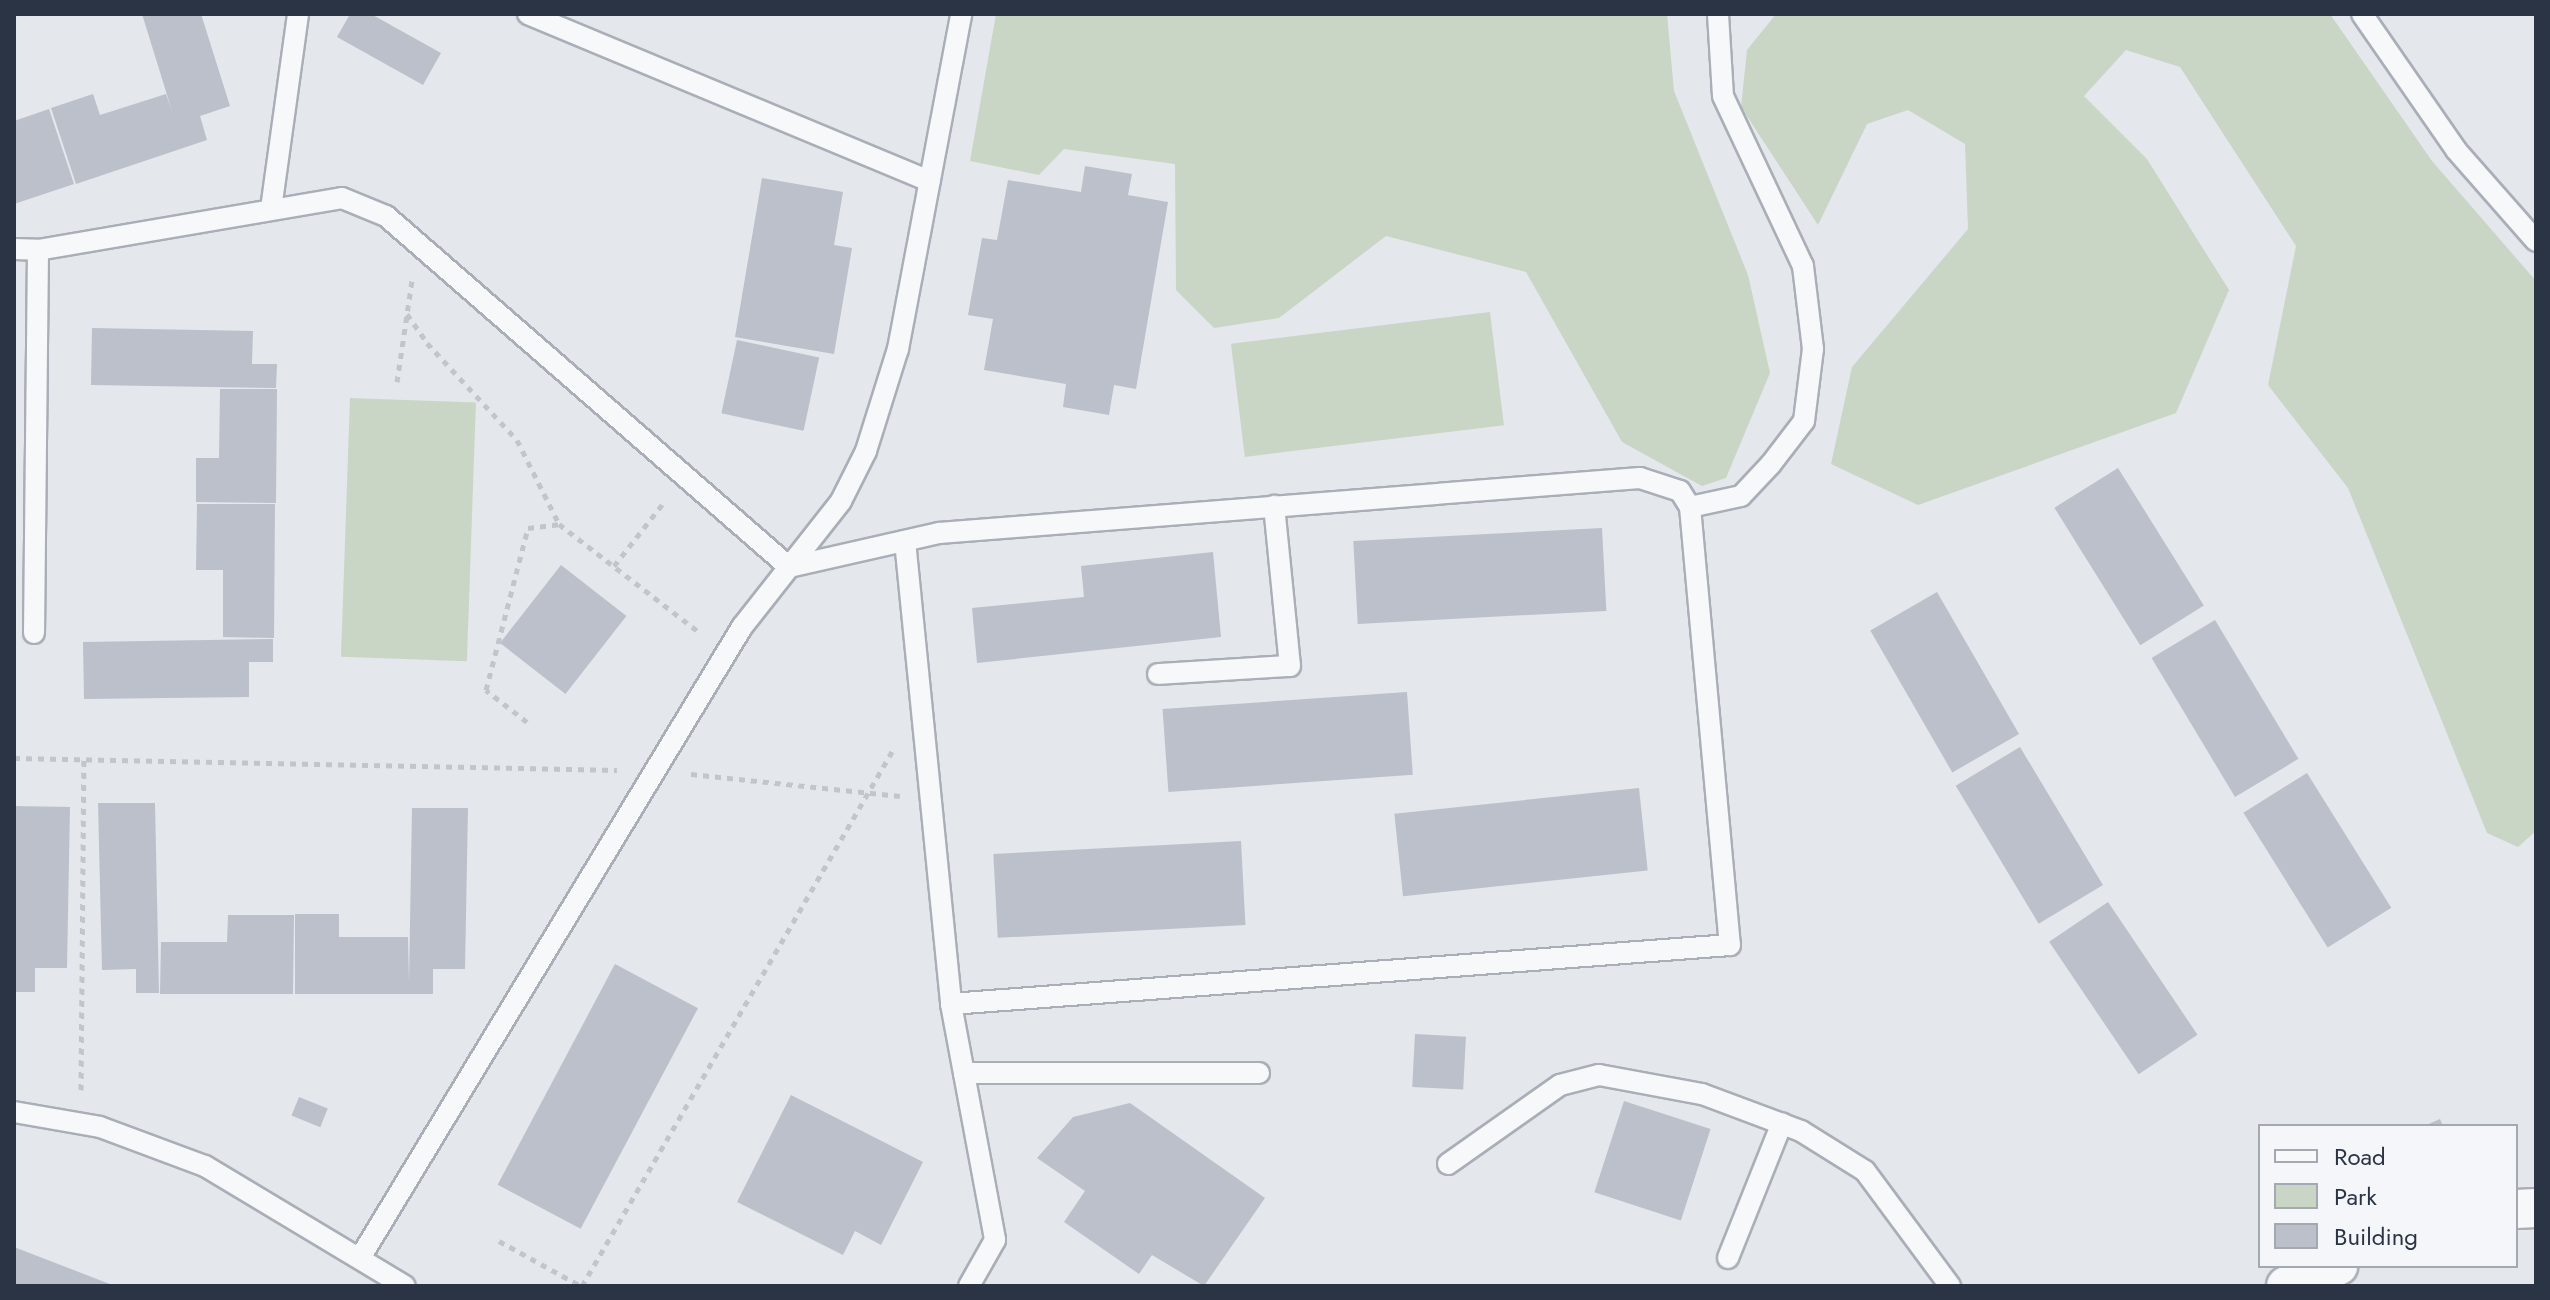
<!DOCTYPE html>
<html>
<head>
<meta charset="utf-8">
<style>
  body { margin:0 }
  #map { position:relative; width:2550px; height:1300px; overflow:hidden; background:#e4e7ec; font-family:Jost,sans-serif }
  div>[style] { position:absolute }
  .green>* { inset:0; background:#c9d6c5; transform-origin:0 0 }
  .building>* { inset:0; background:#bbc0ca; transform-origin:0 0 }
  .path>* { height:5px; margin-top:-2.5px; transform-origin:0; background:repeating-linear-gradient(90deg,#c2c5cb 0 6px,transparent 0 12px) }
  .roads { filter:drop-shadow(2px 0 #a9aeb7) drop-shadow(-2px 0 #a9aeb7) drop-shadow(0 2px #a9aeb7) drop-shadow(0 -2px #a9aeb7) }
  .service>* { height:20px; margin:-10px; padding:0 10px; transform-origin:10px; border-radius:10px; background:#f7f8fa }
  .minor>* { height:38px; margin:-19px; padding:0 19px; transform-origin:19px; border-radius:19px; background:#f7f8fa }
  span { translate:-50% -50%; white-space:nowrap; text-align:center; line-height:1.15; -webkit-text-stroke:6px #f4f6f9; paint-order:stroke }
  .frame { position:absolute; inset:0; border:16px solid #2b3445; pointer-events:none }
  .legend { position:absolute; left:2258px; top:1124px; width:260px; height:144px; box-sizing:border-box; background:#f4f6f9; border:2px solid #a4a8b1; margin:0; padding:10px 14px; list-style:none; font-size:24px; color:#2b3445 }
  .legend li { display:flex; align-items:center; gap:16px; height:40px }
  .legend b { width:40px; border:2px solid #a4a8b1 }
</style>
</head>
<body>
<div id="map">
  <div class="green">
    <div style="clip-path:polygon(996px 14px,1667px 14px,1674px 91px,1748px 275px,1770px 373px,1726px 478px,1702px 486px,1622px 442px,1526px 272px,1386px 236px,1279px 318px,1214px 328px,1176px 290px,1175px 164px,1064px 149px,1039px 175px,970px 161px)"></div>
    <div style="clip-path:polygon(1776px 14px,2330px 14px,2432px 161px,2536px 281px,2536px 831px,2518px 847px,2487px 833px,2348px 488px,2268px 385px,2296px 246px,2180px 67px,2126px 50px,2084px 96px,2147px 159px,2229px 290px,2176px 413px,1918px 505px,1831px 464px,1852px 367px,1968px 229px,1965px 144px,1908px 110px,1867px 124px,1818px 225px,1741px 107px,1747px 50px)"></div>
    <div style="left:1490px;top:312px;width:114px;height:261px;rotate:83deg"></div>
    <div style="left:350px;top:398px;width:126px;height:259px;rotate:2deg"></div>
  </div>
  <div class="building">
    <div style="clip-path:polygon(142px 14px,201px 14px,230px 106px,200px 116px,207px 140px,76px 184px,51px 108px,93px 94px,100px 115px,166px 94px,172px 111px)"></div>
    <div style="clip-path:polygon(350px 14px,371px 14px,441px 53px,423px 85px,337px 37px)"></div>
    <div style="clip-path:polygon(49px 109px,74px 184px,14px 204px,14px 121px)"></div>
    <div style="clip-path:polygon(1085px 166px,1132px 174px,1128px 195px,1168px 202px,1136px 389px,1114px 385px,1109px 415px,1063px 407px,1066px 384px,984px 370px,993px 319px,968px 315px,982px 238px,997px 240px,1008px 180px,1081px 192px)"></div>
    <div style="clip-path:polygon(762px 178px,843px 192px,834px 245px,852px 248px,834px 354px,735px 337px)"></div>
    <div style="clip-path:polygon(92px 328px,253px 331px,252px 364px,277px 364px,276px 388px,91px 385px)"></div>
    <div style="left:737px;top:340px;width:84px;height:75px;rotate:12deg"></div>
    <div style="clip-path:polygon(220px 389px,277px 389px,276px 503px,196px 502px,196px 458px,219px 458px)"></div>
    <div style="left:2118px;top:468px;width:162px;height:75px;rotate:58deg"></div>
    <div style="clip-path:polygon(197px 504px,275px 504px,274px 638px,223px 637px,223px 570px,196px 570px)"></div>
    <div style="left:1602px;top:528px;width:83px;height:249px;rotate:87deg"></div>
    <div style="clip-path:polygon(1213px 552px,1221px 637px,977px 663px,972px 608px,1084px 597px,1081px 566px)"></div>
    <div style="left:561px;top:565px;width:83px;height:99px;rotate:38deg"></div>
    <div style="left:1937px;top:592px;width:164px;height:77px;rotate:60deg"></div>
    <div style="left:2215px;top:620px;width:162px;height:74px;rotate:59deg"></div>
    <div style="clip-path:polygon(273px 639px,273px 662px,249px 662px,249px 697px,84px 699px,83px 642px)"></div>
    <div style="left:1407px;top:692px;width:83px;height:245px;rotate:86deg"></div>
    <div style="left:2020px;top:747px;width:161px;height:75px;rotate:59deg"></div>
    <div style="left:2307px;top:773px;width:159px;height:75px;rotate:58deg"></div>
    <div style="left:1639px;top:788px;width:83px;height:246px;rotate:84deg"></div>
    <div style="clip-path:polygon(98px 803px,155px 803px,159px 993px,136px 993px,136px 969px,102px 970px)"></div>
    <div style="clip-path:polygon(14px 806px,70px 807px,67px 968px,35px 968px,35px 992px,14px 992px)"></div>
    <div style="clip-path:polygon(412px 808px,468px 808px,465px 969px,433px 969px,433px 994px,295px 994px,295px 914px,339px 914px,339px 937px,408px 937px,409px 982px)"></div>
    <div style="left:1241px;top:841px;width:84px;height:248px;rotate:87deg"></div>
    <div style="left:2108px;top:902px;width:160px;height:71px;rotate:56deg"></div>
    <div style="clip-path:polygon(228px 915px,294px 915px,293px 994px,160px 994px,161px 942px,227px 942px)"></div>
    <div style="left:615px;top:964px;width:94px;height:250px;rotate:28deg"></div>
    <div style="left:1415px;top:1034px;width:51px;height:53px;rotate:3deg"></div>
    <div style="clip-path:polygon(791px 1095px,923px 1162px,881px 1245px,855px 1231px,843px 1255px,737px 1202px)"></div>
    <div style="left:299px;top:1097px;width:31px;height:20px;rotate:22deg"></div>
    <div style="left:1624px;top:1101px;width:91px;height:96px;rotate:18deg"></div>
    <div style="clip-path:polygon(1130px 1103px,1265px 1198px,1204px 1286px,1152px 1255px,1139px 1274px,1064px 1222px,1085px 1191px,1037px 1158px,1073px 1117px)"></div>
    <div style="clip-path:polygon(2440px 1119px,2443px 1126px,2424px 1126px)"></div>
    <div style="clip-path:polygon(14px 1247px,115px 1286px,14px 1286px)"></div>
  </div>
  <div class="path">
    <div style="left:407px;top:314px;width:35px;rotate:55deg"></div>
    <div style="left:427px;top:343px;width:132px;rotate:47.1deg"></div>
    <div style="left:517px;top:440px;width:94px;rotate:63.4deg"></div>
    <div style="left:397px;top:382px;width:103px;rotate:-81.6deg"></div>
    <div style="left:614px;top:566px;width:83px;rotate:-51.9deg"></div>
    <div style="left:527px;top:722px;width:52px;rotate:-142deg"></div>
    <div style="left:486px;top:690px;width:167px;rotate:-75.5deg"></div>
    <div style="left:528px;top:528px;width:31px;rotate:-7deg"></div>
    <div style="left:559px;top:524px;width:178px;rotate:37.7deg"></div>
    <div style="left:14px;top:758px;width:603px;rotate:1.14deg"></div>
    <div style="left:691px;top:774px;width:210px;rotate:6deg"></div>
    <div style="left:81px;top:1090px;width:332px;rotate:-89.5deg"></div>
    <div style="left:499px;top:1241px;width:94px;rotate:28.8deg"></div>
    <div style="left:582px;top:1286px;width:620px;rotate:-59.88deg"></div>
  </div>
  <div class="roads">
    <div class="service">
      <div style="left:528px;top:14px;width:435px;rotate:22.6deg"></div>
      <div style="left:2362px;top:14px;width:165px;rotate:55.3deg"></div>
      <div style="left:2456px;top:150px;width:121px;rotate:48.7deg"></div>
      <div style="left:271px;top:209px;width:197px;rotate:-82.1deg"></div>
      <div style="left:14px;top:249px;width:24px;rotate:2deg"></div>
      <div style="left:38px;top:250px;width:308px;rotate:-9.7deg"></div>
      <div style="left:342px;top:198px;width:48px;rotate:22.2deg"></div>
      <div style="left:386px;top:216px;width:534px;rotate:41.05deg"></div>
      <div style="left:789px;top:567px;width:154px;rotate:-12.8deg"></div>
      <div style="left:939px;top:533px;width:703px;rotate:-4.49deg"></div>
      <div style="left:1640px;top:478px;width:42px;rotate:18deg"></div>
      <div style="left:1680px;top:491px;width:19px;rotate:58deg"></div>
      <div style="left:1690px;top:507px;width:440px;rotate:84.8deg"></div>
      <div style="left:1730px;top:945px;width:781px;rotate:175.67deg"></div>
      <div style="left:1690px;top:507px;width:52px;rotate:-12.2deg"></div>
      <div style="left:1741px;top:496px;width:44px;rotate:-46.8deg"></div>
      <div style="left:1771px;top:464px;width:54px;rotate:-52.5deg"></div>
      <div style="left:1804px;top:421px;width:73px;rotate:-82.9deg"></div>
      <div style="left:1813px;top:349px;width:84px;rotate:-96.9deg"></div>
      <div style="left:1803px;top:266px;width:188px;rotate:-115.2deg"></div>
      <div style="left:1723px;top:96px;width:82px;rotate:-93.5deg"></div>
      <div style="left:905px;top:541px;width:465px;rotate:84.3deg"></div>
      <div style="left:951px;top:1004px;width:240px;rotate:79.4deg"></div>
      <div style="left:995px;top:1240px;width:53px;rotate:119.5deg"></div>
      <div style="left:34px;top:633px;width:383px;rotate:-89.4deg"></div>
      <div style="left:1158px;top:674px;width:132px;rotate:-3.5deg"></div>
      <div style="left:1290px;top:666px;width:161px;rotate:-95.7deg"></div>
      <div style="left:964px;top:1073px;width:295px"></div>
      <div style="left:14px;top:1112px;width:87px;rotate:9.9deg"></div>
      <div style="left:100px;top:1127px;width:112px;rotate:20.4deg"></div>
      <div style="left:205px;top:1166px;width:233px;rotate:31deg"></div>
      <div style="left:1448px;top:1164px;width:137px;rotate:-35.2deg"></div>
      <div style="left:1560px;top:1085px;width:40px;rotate:-14.4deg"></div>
      <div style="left:1599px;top:1075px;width:105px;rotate:10.5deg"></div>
      <div style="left:1702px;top:1094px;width:106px;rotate:20.5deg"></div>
      <div style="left:1801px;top:1131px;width:75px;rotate:32deg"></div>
      <div style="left:1865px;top:1171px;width:143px;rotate:53.5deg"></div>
      <div style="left:360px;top:1258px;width:738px;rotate:-58.81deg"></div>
      <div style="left:742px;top:627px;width:160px;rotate:-51.8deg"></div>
      <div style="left:841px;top:501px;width:56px;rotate:-63.4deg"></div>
      <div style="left:866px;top:451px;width:107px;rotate:-72.6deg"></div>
      <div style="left:898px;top:349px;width:341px;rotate:-79.3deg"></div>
      <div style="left:1728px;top:1258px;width:145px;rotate:-68.2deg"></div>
    </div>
    <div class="minor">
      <div style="left:2516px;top:1209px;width:20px;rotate:-3deg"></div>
      <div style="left:2286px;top:1286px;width:56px;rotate:-21deg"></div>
    </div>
  </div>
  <div class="frame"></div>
  <ul class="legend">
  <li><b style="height:10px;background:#f7f8fa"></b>Road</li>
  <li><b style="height:22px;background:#c9d6c5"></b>Park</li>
  <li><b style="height:22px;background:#bbc0ca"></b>Building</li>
  </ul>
</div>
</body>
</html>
